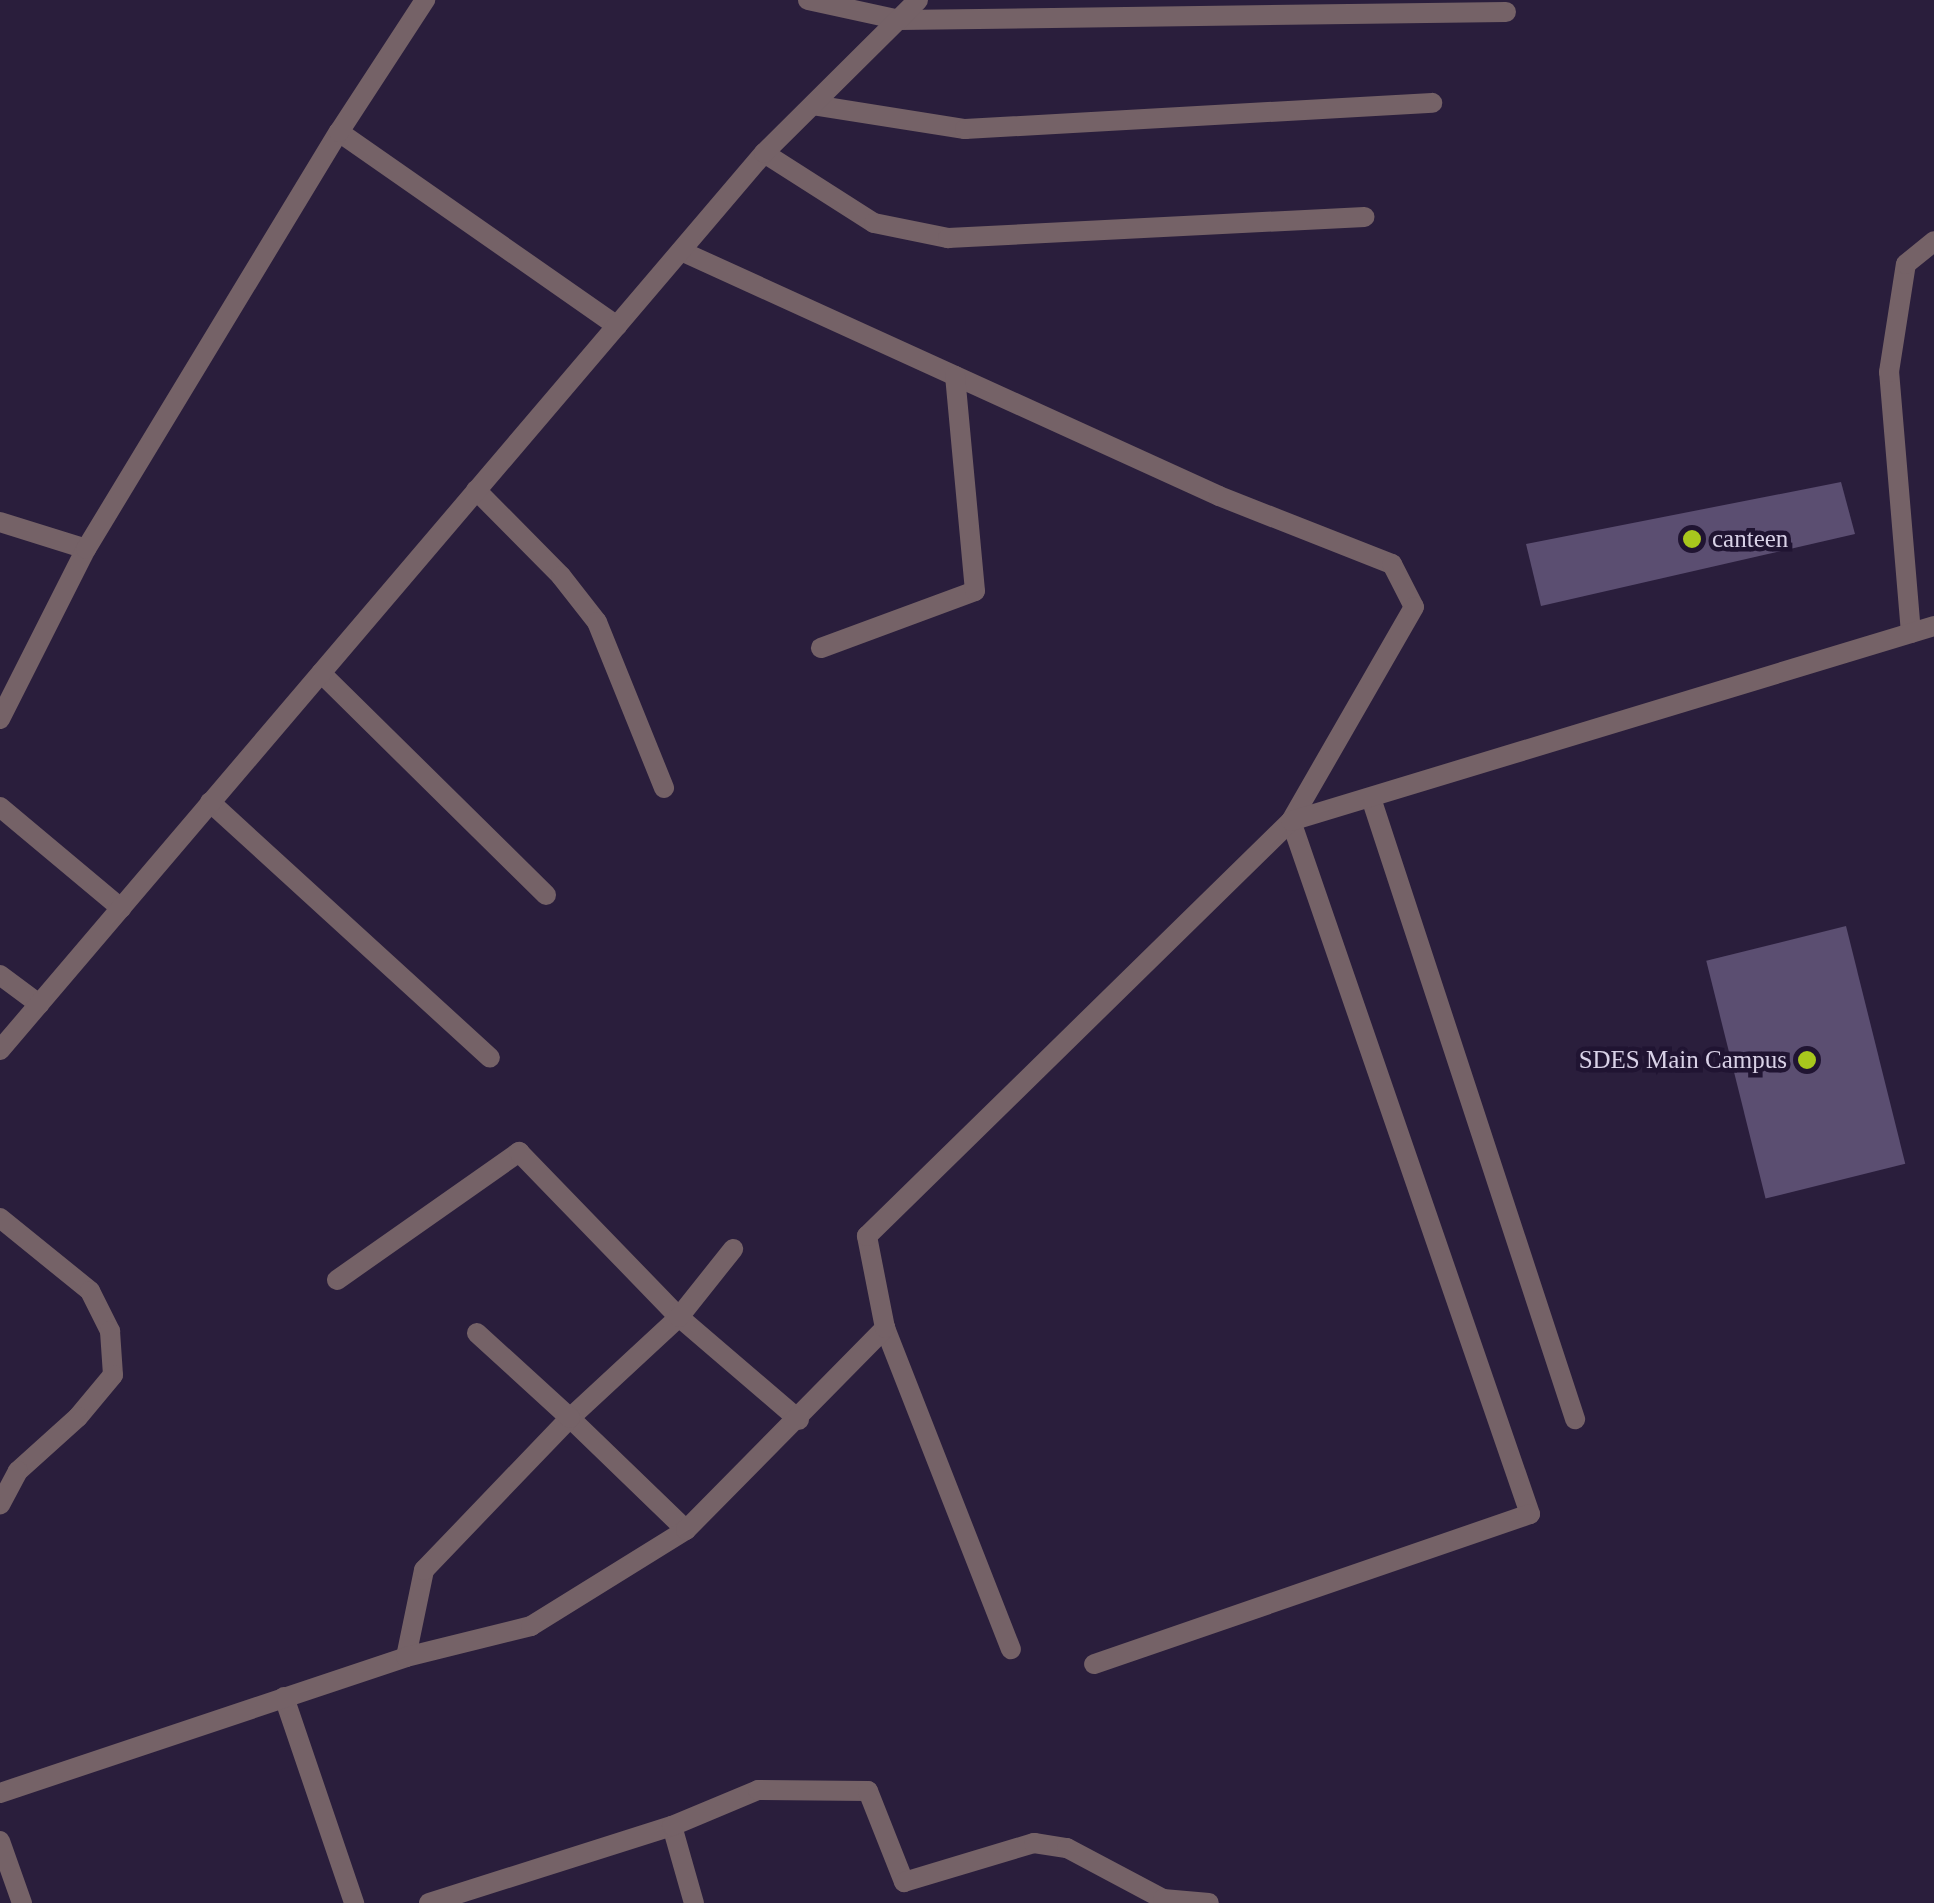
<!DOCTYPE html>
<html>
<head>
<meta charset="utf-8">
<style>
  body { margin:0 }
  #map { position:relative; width:1934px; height:1903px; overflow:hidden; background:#2a1e3c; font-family:"Times New Roman",serif }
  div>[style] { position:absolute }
  .building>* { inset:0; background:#5b4e71; transform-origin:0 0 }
  .lane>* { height:20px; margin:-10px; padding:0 10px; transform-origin:10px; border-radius:10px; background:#756267 }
  .street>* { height:20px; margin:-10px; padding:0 10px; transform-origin:10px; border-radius:10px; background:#756267 }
  .dots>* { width:28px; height:28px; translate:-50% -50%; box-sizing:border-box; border:5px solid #201432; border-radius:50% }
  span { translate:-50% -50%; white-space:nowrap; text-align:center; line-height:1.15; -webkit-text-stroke:9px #201432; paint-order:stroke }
  .poi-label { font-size:25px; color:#d9d2e7 }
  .left { translate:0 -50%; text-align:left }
  .right { translate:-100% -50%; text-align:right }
</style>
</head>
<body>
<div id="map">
  <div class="building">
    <div style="clip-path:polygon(1841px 482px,1855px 534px,1541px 606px,1526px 544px)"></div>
    <div style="left:1846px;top:926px;width:245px;height:144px;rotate:76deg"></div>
  </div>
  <div class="lane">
    <div style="left:1911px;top:633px;width:262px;rotate:-94.8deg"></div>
    <div style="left:1889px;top:372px;width:109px;rotate:-81.1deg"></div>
    <div style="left:1906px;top:264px;width:36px;rotate:-39deg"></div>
  </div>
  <div class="street">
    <div style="left:808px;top:0;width:94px;rotate:12.3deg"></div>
    <div style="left:900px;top:20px;width:606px;rotate:-0.76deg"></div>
    <div style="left:813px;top:105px;width:154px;rotate:9deg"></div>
    <div style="left:965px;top:129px;width:468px;rotate:-3.2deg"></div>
    <div style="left:339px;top:132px;width:339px;rotate:34.9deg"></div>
    <div style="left:764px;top:153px;width:130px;rotate:32.5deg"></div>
    <div style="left:874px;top:223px;width:76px;rotate:11.5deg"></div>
    <div style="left:948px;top:238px;width:417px;rotate:-2.9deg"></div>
    <div style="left:681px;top:251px;width:591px;rotate:24.48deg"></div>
    <div style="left:1219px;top:496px;width:186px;rotate:21.5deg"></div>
    <div style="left:1392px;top:564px;width:48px;rotate:62.9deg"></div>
    <div style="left:1414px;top:607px;width:247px;rotate:119.9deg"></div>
    <div style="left:1291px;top:821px;width:733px;rotate:70.97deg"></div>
    <div style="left:1530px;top:1514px;width:461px;rotate:161deg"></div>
    <div style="left:476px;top:490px;width:121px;rotate:45.3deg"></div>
    <div style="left:561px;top:576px;width:58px;rotate:52deg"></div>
    <div style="left:597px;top:622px;width:179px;rotate:68deg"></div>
    <div style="left:0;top:522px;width:90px;rotate:17.4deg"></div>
    <div style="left:821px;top:648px;width:164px;rotate:-20.3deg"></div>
    <div style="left:975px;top:591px;width:216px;rotate:-95.3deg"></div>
    <div style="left:321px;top:673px;width:316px;rotate:44.6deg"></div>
    <div style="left:0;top:719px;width:191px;rotate:-63.2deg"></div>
    <div style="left:86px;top:549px;width:488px;rotate:-58.8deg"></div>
    <div style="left:339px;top:132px;width:158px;rotate:-56.9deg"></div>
    <div style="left:1371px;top:798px;width:654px;rotate:71.81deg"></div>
    <div style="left:210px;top:802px;width:379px;rotate:42.4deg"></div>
    <div style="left:0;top:807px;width:158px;rotate:39.9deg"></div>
    <div style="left:0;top:975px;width:49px;rotate:36.6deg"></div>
    <div style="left:0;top:1050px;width:1178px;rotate:-49.58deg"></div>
    <div style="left:764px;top:153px;width:217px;rotate:-44.8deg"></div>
    <div style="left:0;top:1218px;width:116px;rotate:39deg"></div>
    <div style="left:90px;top:1291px;width:45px;rotate:63.4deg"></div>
    <div style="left:110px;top:1331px;width:44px;rotate:86.1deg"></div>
    <div style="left:113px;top:1375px;width:55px;rotate:129.8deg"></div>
    <div style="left:78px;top:1417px;width:81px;rotate:138deg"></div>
    <div style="left:18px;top:1471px;width:38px;rotate:118deg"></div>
    <div style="left:337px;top:1280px;width:223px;rotate:-35.1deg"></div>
    <div style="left:519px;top:1152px;width:230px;rotate:45.9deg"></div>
    <div style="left:679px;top:1317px;width:158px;rotate:40.6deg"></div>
    <div style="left:885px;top:1328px;width:345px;rotate:68.6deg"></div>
    <div style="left:686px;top:1530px;width:161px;rotate:-136deg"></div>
    <div style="left:570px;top:1418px;width:149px;rotate:-42.8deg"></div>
    <div style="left:679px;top:1317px;width:87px;rotate:-51.5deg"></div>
    <div style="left:406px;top:1657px;width:89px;rotate:-78.3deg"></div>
    <div style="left:424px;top:1570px;width:211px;rotate:-46.2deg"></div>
    <div style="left:570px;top:1418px;width:126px;rotate:-137.6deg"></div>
    <div style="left:284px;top:1697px;width:218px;rotate:71.2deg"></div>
    <div style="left:0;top:1793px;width:428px;rotate:-18.5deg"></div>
    <div style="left:406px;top:1657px;width:129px;rotate:-13.9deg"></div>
    <div style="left:531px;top:1626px;width:182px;rotate:-31.8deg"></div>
    <div style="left:686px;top:1530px;width:284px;rotate:-45.4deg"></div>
    <div style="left:885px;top:1328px;width:94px;rotate:-101.1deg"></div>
    <div style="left:867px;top:1236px;width:593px;rotate:-44.39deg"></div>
    <div style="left:1291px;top:821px;width:672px;rotate:-16.87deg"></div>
    <div style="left:672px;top:1826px;width:80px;rotate:74.1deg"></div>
    <div style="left:0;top:1841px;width:66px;rotate:70.5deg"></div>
    <div style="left:429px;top:1903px;width:255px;rotate:-17.6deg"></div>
    <div style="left:672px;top:1826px;width:93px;rotate:-22.7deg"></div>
    <div style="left:758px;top:1790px;width:110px;rotate:0.5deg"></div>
    <div style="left:868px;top:1791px;width:98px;rotate:68.4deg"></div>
    <div style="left:904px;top:1882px;width:136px;rotate:-16.7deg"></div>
    <div style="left:1034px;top:1843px;width:33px;rotate:9deg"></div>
    <div style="left:1067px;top:1848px;width:109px;rotate:28deg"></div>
    <div style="left:1163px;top:1899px;width:46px;rotate:5deg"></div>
  </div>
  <div class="dots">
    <div style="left:1692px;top:539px;background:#a8c71d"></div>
    <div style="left:1807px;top:1060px;background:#a8c71d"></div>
  </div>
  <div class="poi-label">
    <span class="left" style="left:1712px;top:539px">canteen</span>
    <span class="right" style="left:1787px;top:1060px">SDES Main Campus</span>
  </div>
</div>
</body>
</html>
